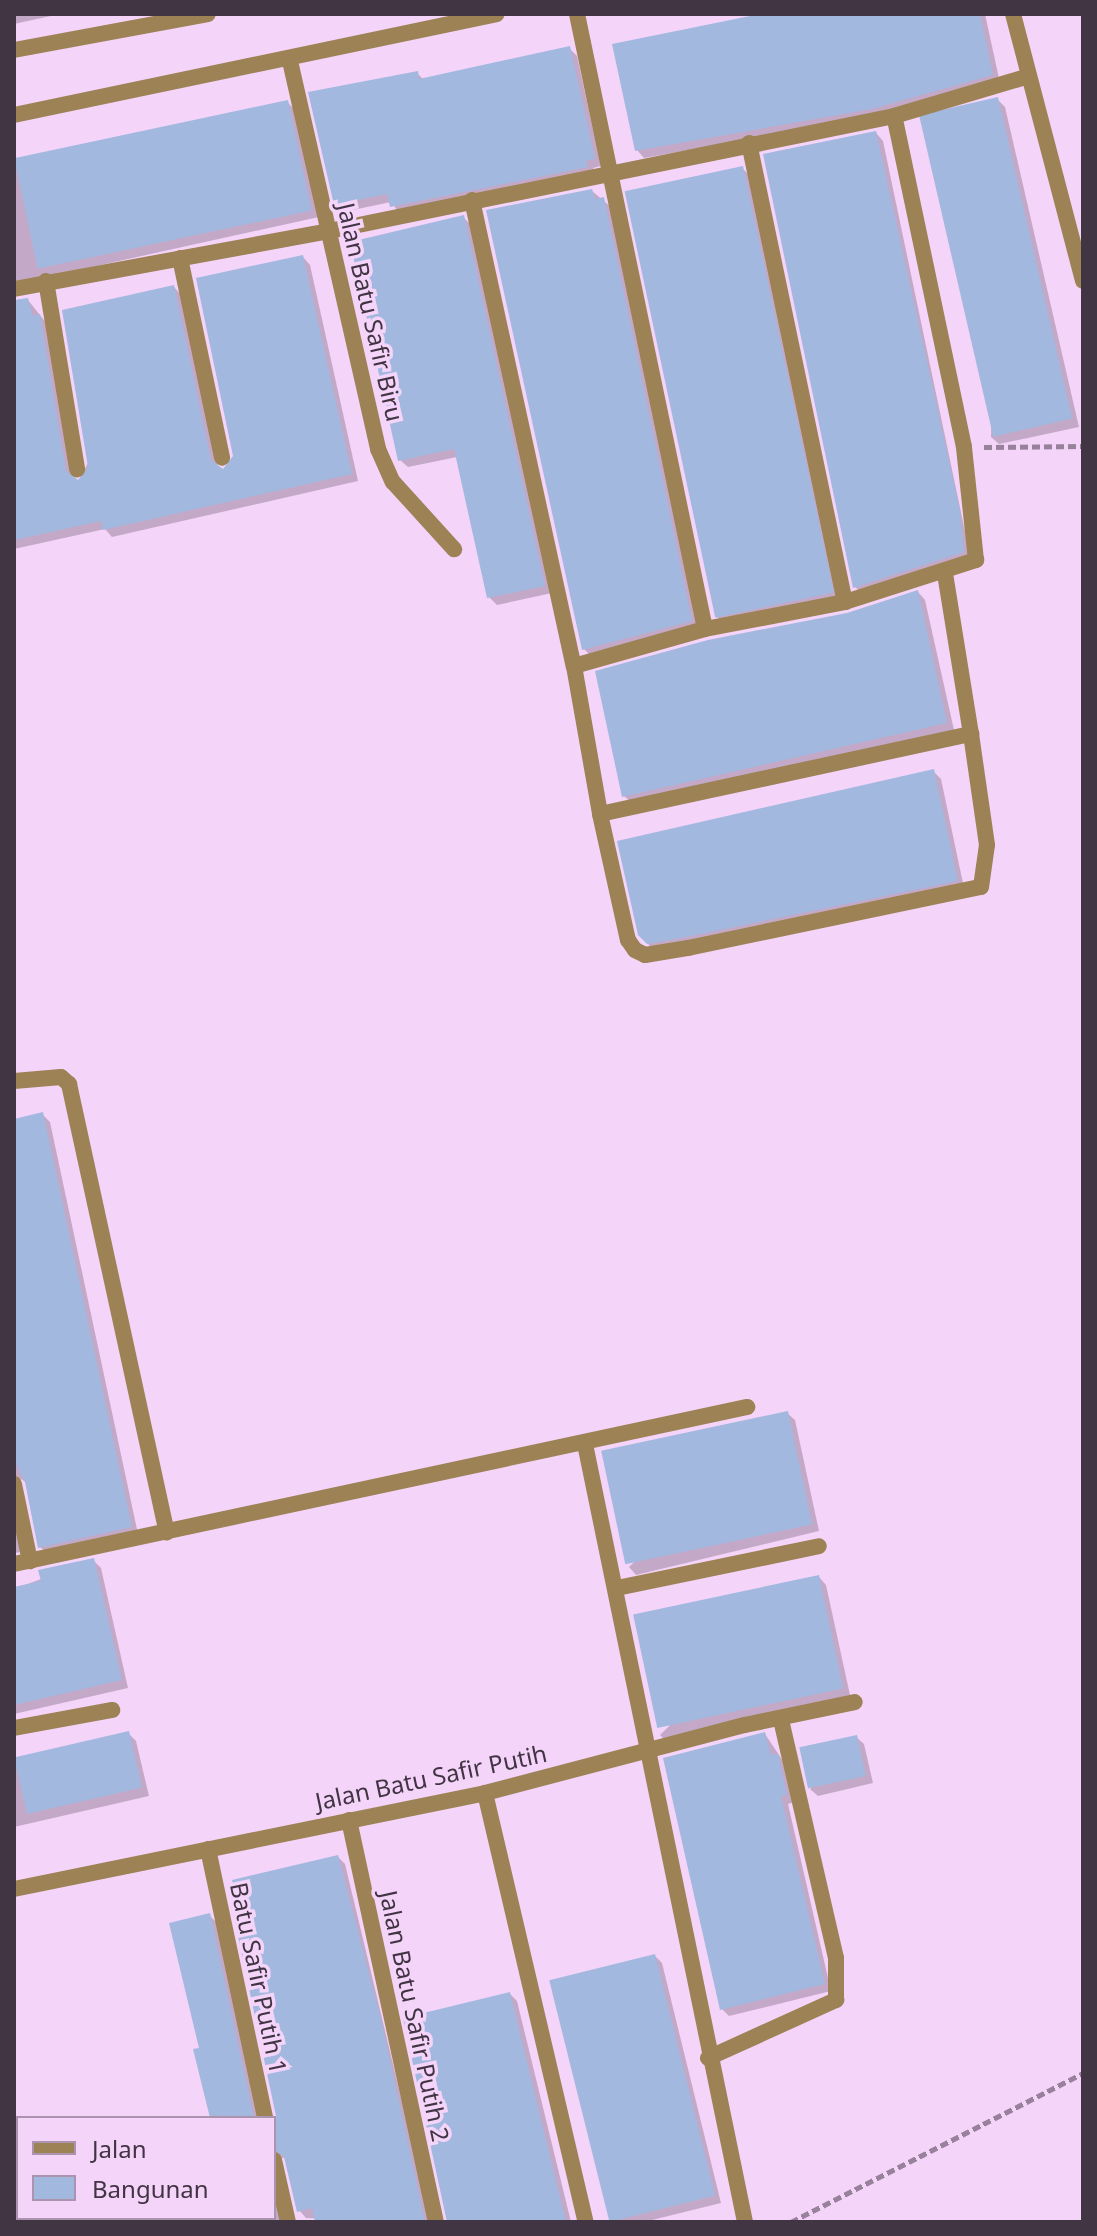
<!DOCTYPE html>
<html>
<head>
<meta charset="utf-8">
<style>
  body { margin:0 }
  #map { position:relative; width:1097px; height:2236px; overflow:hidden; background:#f4d4f9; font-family:"Noto Sans",sans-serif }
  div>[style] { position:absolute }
  .shadow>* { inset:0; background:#0003 }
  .building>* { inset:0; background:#a2b8df; transform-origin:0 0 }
  .path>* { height:5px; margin-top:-2.5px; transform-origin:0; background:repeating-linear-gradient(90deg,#97819b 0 8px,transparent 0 12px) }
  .minor>* { height:16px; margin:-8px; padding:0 8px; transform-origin:8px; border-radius:8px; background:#9c8254 }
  span { translate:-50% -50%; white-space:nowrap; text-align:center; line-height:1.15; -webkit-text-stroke:7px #f4d4f9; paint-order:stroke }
  .street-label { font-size:24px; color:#413443 }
  .frame { position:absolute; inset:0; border:16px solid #413443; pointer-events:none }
  .legend { position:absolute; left:16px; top:2116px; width:260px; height:104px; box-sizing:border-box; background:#f4d4f9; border:2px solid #ac94b0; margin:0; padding:10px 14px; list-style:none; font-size:24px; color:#413443 }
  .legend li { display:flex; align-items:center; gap:16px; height:40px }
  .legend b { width:40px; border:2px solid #ac94b0 }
</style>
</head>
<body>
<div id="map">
  <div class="shadow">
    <div style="clip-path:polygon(14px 14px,60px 14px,14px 24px)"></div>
    <div style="clip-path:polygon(776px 14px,985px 14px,1000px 83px,880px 116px,644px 158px,637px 150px)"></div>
    <div style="clip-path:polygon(569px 48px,577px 56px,601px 166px,593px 168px,594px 174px,400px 214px,391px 202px,343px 212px,336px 204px,417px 73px,424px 80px)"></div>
    <div style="clip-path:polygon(997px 99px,1005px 107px,1079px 427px,999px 444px,991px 437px)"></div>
    <div style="clip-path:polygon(287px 102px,295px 110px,319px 217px,37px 279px,14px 289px,14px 159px)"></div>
    <div style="clip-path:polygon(876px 133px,883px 141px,971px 560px,863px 594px,855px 587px)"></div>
    <div style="clip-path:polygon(742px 168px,750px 176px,838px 601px,723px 623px,715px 615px)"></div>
    <div style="clip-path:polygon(592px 191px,611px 207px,699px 629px,591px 656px,584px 649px)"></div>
    <div style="clip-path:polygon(463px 217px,471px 225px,552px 593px,497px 605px,489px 597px,457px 457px,408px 467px,400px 460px)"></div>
    <div style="clip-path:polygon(303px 257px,310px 265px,358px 481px,112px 537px,105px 529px,14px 549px,14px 301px,28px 300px,47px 324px,73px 478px,78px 483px,174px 287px,181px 295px,218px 467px,224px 472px,235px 456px)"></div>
    <div style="clip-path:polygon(918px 592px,925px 600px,954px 730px,632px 803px,624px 796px,848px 615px)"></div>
    <div style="clip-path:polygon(933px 771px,941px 779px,964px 888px,652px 948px,644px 940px)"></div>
    <div style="clip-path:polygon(42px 1114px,50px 1122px,138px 1534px,48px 1554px,40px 1547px,27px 1483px,21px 1479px,14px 1488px,14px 1120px)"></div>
    <div style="clip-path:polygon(787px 1413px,795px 1420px,819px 1531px,636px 1575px,629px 1567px)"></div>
    <div style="clip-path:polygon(14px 1514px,22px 1552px,14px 1553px)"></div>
    <div style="clip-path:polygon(93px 1560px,101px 1568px,128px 1688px,14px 1714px,14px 1589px)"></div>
    <div style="clip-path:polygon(819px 1577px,826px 1585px,850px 1695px,668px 1743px,660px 1735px)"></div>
    <div style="clip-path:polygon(128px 1733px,136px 1741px,149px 1796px,14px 1827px,14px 1760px)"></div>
    <div style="clip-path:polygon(765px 1734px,785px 1764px,794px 1802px,788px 1804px,831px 1991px,729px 2016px,722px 2009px)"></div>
    <div style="clip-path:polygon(856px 1737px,864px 1744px,873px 1783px,818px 1796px,810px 1789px)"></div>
    <div style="clip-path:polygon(338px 1857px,345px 1864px,431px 2222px,306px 2218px,299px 2210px,287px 2157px,274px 2160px,278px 2116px,234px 1908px,234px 1882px)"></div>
    <div style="clip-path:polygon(210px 1916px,217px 1923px,259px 2118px,212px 2118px,202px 2049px)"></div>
    <div style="clip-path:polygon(655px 1956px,662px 1963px,721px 2203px,644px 2222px,611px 2222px)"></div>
    <div style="clip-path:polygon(510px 1994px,517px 2001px,571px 2222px,448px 2222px)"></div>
    <div style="clip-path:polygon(274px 2188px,282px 2222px,237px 2222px,236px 2218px,274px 2218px)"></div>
  </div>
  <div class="building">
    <div style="clip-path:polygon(760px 14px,980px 14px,993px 75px,872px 109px,635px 151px,612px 44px)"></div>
    <div style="clip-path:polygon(570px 46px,595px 159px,586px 161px,588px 167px,390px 207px,387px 194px,334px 205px,308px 92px,418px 71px,419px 79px)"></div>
    <div style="left:998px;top:97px;width:330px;height:81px;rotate:77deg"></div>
    <div style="left:288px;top:100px;width:113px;height:280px;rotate:78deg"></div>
    <div style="clip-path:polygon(876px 131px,960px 511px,964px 552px,853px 588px,763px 154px)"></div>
    <div style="left:743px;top:166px;width:436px;height:121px;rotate:78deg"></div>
    <div style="clip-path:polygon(592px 189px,595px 199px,604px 197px,692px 621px,582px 650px,486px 210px)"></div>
    <div style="clip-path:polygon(464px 215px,545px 586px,487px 598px,454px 449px,398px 461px,350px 242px)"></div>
    <div style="clip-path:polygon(303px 255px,352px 474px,103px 530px,101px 521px,14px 540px,14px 300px,28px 298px,33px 316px,40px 314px,66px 471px,78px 480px,88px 467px,62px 310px,174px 285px,211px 460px,223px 469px,233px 456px,196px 278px)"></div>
    <div style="clip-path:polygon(918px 590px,947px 723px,622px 797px,595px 671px,708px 640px,847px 613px)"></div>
    <div style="clip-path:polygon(934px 769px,958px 881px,686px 937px,647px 944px,638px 935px,617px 841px)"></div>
    <div style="clip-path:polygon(43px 1112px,132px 1527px,38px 1548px,25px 1482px,14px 1460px,14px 1119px)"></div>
    <div style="left:788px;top:1411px;width:116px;height:191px;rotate:78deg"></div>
    <div style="clip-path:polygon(94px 1558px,122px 1680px,14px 1705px,14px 1587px,41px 1581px,38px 1570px)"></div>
    <div style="left:819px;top:1575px;width:116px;height:190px;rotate:78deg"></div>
    <div style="left:129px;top:1731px;width:58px;height:118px;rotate:77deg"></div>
    <div style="clip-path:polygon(765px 1732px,771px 1755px,778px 1754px,787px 1795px,781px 1796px,825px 1984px,720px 2010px,663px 1758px)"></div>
    <div style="left:857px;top:1735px;width:42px;height:59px;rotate:78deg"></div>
    <div style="clip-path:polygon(338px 1855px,382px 2023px,425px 2222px,315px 2222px,312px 2208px,297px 2212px,284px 2157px,274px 2149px,276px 2116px,232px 1908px,238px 1907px,232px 1880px)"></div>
    <div style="clip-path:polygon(210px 1913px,254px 2118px,210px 2118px,193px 2049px,199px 2048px,169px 1923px)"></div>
    <div style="left:655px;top:1954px;width:249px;height:109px;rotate:76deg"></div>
    <div style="clip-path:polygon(510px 1992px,566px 2222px,447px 2222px,403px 2018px)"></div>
  </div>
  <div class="path">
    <div style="left:984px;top:447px;width:99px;rotate:-0.6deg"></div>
    <div style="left:791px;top:2222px;width:328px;rotate:-27deg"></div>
  </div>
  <div class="minor">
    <div style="left:577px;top:14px;width:628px;rotate:78.24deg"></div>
    <div style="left:1013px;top:14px;width:276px;rotate:75.3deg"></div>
    <div style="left:14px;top:50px;width:197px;rotate:-10.5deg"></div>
    <div style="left:290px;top:61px;width:398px;rotate:77.2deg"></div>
    <div style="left:378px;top:449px;width:36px;rotate:66deg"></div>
    <div style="left:393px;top:482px;width:91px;rotate:47.7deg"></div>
    <div style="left:14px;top:115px;width:493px;rotate:-11.8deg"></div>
    <div style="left:749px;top:143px;width:469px;rotate:78.2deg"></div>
    <div style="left:472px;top:200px;width:477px;rotate:77.7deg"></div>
    <div style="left:574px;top:666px;width:150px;rotate:80deg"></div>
    <div style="left:600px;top:814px;width:129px;rotate:77.5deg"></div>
    <div style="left:628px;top:940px;width:12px;rotate:55deg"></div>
    <div style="left:635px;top:950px;width:11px;rotate:27deg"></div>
    <div style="left:645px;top:955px;width:44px;rotate:-9.2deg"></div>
    <div style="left:688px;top:948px;width:299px;rotate:-11.8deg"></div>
    <div style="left:981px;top:887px;width:42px;rotate:-81.9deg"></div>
    <div style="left:987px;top:845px;width:112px;rotate:-98.2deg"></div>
    <div style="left:180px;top:258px;width:204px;rotate:78.1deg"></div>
    <div style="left:46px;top:281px;width:191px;rotate:80.6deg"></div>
    <div style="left:14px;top:289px;width:320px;rotate:-10.4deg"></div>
    <div style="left:329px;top:231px;width:577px;rotate:-11.5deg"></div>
    <div style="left:894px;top:116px;width:138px;rotate:-16.5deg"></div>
    <div style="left:574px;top:666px;width:136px;rotate:-15.8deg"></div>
    <div style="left:705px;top:629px;width:143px;rotate:-10.9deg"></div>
    <div style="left:845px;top:602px;width:138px;rotate:-17.8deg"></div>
    <div style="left:976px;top:560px;width:114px;rotate:-96.1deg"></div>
    <div style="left:964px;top:447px;width:338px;rotate:-101.9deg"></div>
    <div style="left:600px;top:814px;width:380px;rotate:-12.2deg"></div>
    <div style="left:971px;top:734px;width:163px;rotate:-99.2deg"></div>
    <div style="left:14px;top:1081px;width:47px;rotate:-4.9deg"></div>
    <div style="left:61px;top:1077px;width:11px;rotate:41deg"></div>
    <div style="left:69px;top:1084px;width:459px;rotate:77.7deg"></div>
    <div style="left:585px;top:1444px;width:794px;rotate:78.38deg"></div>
    <div style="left:14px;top:1484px;width:79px;rotate:78.3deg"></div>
    <div style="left:14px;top:1564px;width:750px;rotate:-12.09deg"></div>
    <div style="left:617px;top:1588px;width:206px;rotate:-11.7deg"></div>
    <div style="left:14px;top:1728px;width:100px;rotate:-10.4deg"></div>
    <div style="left:485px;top:1793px;width:441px;rotate:76.8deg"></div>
    <div style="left:349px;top:1820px;width:411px;rotate:77.8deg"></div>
    <div style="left:208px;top:1849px;width:275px;rotate:78deg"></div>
    <div style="left:14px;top:1889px;width:481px;rotate:-11.5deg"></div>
    <div style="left:485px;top:1793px;width:269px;rotate:-14.7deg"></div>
    <div style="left:745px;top:1725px;width:112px;rotate:-11.8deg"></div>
    <div style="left:708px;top:2058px;width:141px;rotate:-24.4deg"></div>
    <div style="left:836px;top:2000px;width:42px;rotate:-90deg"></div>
    <div style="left:836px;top:1958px;width:245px;rotate:-103deg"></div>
    <div style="left:274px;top:2160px;width:64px;rotate:77.3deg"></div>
  </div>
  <div class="street-label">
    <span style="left:371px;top:312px;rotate:77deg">Jalan Batu Safir Biru</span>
    <span style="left:431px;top:1777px;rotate:-12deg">Jalan Batu Safir Putih</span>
    <span style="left:259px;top:1978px;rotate:78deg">Batu Safir Putih 1</span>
    <span style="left:415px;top:2016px;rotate:78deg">Jalan Batu Safir Putih 2</span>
  </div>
  <div class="frame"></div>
  <ul class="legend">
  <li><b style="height:10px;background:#9c8254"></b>Jalan</li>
  <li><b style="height:22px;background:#a2b8df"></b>Bangunan</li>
  </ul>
</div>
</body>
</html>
